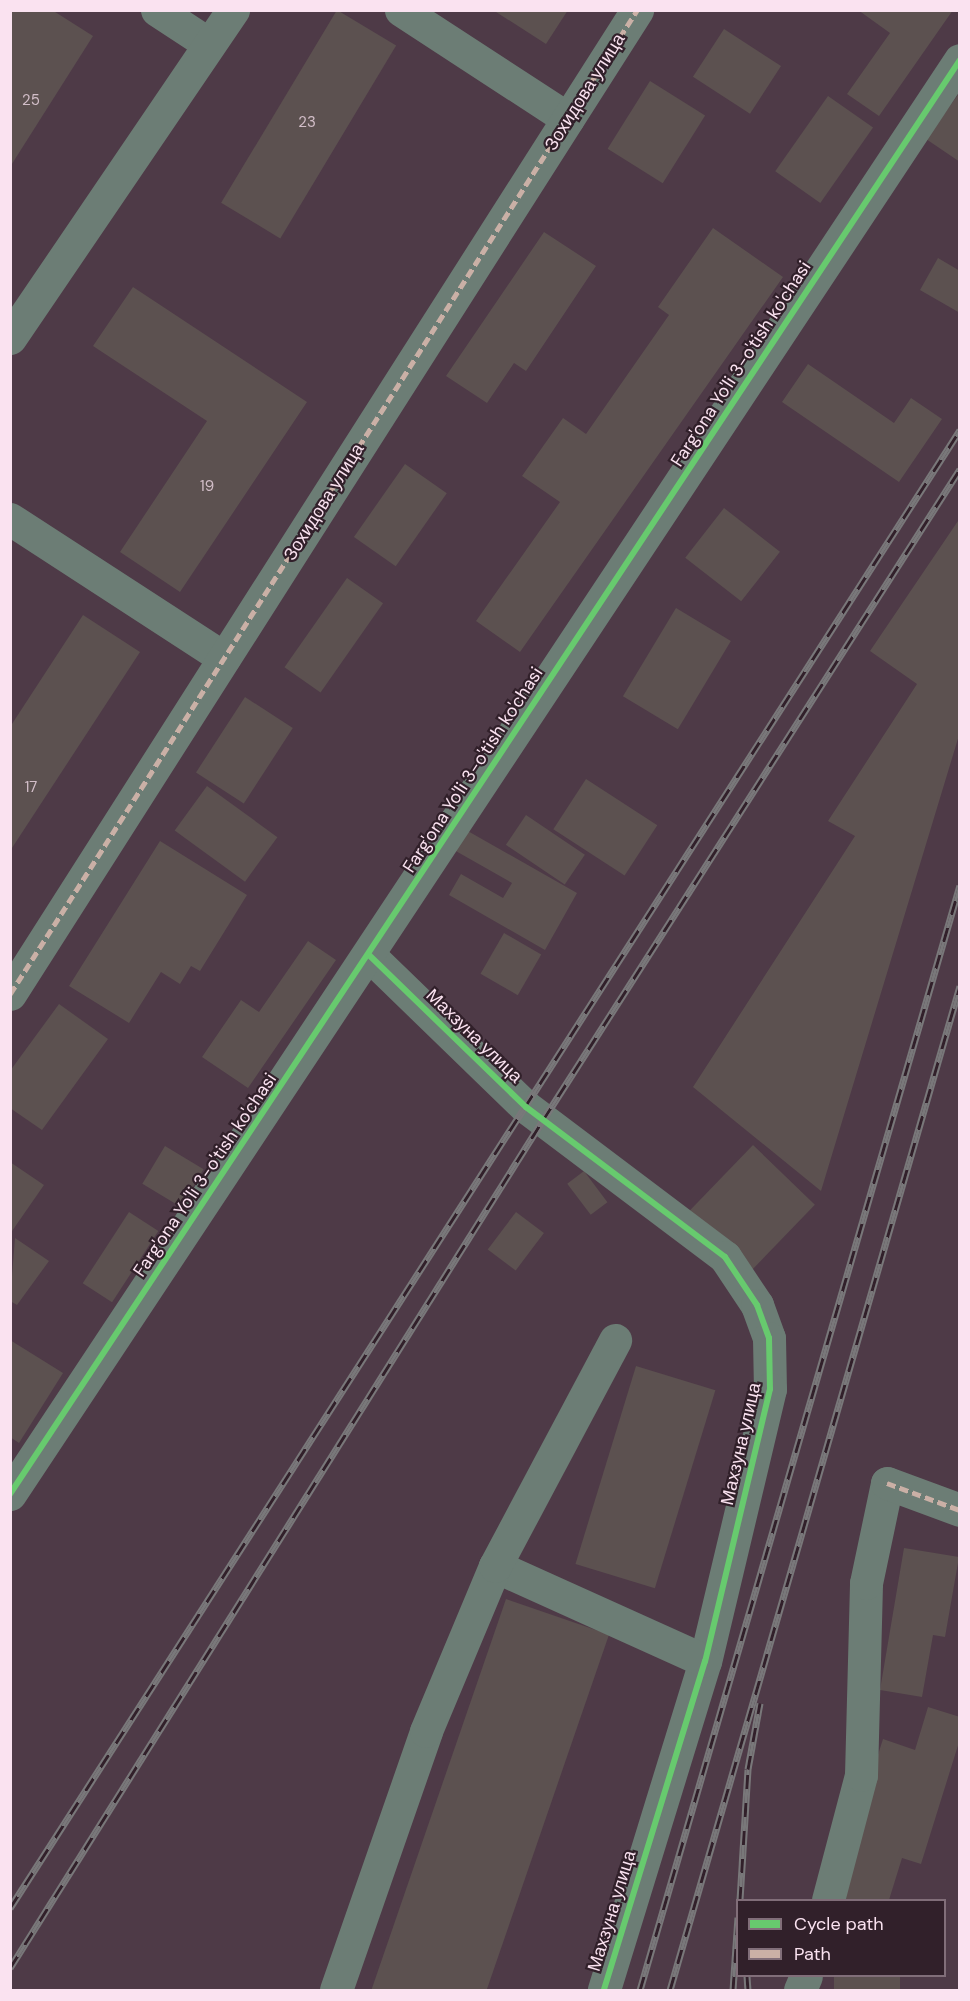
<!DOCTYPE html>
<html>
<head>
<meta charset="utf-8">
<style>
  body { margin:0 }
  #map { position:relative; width:970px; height:2001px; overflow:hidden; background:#4e3a47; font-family:"DM Sans",sans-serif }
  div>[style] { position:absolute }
  .building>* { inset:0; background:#5c5150; transform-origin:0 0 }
  .minor>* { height:33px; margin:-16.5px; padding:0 16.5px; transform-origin:16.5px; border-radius:16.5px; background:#6c7d75 }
  .rail>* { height:7px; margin-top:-3.5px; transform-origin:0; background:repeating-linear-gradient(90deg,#31202a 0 14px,#79787a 0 28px); box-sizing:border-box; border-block:2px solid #79787a }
  .quiet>* { height:4.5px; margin-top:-2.25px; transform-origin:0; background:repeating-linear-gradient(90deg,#cab0a6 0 9px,transparent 0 13.5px) }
  .cycleway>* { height:6px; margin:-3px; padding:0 3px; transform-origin:3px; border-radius:3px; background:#67ca6e }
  span { translate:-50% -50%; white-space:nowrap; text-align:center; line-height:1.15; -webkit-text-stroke:4.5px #31202a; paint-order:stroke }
  .number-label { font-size:15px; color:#d2bec8 }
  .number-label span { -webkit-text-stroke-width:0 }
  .street-label { font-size:18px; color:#fae2f0 }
  .frame { position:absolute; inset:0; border:12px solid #fae2f0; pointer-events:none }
  .legend { position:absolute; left:736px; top:1899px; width:210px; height:78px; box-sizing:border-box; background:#31202a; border:2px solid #816e79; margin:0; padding:8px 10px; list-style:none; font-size:18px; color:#fae2f0 }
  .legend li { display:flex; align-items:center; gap:12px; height:30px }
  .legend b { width:30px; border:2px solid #816e79 }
</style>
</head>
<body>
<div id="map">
  <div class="building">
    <div style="clip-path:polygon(10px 10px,52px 10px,93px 36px,10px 167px)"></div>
    <div style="left:337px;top:10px;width:69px;height:225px;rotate:31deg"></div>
    <div style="clip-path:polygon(493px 10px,568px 10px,546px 44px)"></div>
    <div style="clip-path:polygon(858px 10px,953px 10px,879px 116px,847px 94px,890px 33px)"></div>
    <div style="left:724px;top:29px;width:68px;height:57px;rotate:33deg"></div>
    <div style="left:650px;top:81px;width:65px;height:80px;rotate:32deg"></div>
    <div style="clip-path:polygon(960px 92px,960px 162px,926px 139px)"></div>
    <div style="left:828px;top:96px;width:55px;height:92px;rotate:35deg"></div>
    <div style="clip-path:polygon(713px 228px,783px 277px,520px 652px,476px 621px,560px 502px,522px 476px,563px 418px,586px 434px,669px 315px,658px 307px)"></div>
    <div style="clip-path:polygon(544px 232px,596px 266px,526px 371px,514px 363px,487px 403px,446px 376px)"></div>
    <div style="clip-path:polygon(938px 258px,960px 271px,960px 313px,920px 290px)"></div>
    <div style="clip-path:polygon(133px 287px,307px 402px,180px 592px,120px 552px,207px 421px,93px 346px)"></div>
    <div style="clip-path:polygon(808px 364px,894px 423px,911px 398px,942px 419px,899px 482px,782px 402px)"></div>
    <div style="left:405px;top:464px;width:51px;height:89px;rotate:35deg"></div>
    <div style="left:724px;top:508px;width:71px;height:63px;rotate:38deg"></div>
    <div style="clip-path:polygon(960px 518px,960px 732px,821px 1191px,693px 1087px,855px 836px,828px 821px,917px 684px,870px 651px)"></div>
    <div style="left:347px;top:578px;width:44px;height:109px;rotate:35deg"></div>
    <div style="left:676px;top:608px;width:64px;height:103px;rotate:31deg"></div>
    <div style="clip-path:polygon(83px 615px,140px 652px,10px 851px,10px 727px)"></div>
    <div style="left:245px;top:697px;width:57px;height:90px;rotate:33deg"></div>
    <div style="left:586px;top:779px;width:85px;height:60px;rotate:33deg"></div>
    <div style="left:207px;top:786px;width:87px;height:55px;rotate:36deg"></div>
    <div style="left:526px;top:815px;width:71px;height:36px;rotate:34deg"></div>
    <div style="clip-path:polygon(466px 830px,577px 893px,545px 950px,449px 895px,461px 874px,503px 898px,512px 883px,454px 850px)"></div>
    <div style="clip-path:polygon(160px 841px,247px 895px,200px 971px,191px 966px,180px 984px,161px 972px,129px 1023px,69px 986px)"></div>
    <div style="left:504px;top:933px;width:43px;height:47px;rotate:30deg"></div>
    <div style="clip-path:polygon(308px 941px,336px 960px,248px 1088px,202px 1057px,241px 1000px,259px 1012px)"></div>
    <div style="clip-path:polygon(59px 1004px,108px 1039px,42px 1130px,10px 1108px,10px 1071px)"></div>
    <div style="left:753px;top:1145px;width:86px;height:92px;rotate:44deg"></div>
    <div style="left:165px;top:1146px;width:45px;height:44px;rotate:31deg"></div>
    <div style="clip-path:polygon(10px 1162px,44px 1185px,10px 1234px)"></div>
    <div style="left:584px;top:1171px;width:39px;height:21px;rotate:53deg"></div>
    <div style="left:129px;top:1212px;width:35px;height:85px;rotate:33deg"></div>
    <div style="left:516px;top:1212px;width:35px;height:47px;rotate:37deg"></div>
    <div style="clip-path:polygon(15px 1238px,49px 1261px,17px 1305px,10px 1301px)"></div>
    <div style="clip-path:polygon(10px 1340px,63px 1373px,19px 1443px,10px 1437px)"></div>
    <div style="left:636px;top:1366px;width:83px;height:207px;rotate:17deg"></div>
    <div style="clip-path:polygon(904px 1548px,959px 1557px,945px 1637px,933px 1635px,922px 1697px,880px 1690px)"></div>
    <div style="left:506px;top:1599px;width:109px;height:414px;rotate:19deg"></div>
    <div style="clip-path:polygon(928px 1707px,960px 1717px,960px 1739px,921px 1864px,902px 1858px,889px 1900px,832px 1900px,883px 1739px,915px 1750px)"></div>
    <div style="left:834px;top:1976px;width:66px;height:15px"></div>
  </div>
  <div class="minor">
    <div style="left:157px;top:10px;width:62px;rotate:33.2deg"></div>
    <div style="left:401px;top:10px;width:199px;rotate:33.1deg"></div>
    <div style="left:10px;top:338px;width:397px;rotate:-55.8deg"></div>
    <div style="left:10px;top:519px;width:255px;rotate:33deg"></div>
    <div style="left:369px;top:955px;width:219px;rotate:44.1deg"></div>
    <div style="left:526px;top:1107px;width:249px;rotate:37deg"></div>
    <div style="left:725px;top:1257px;width:58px;rotate:56.3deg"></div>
    <div style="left:757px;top:1305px;width:35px;rotate:70deg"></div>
    <div style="left:769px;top:1338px;width:51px;rotate:88.9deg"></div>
    <div style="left:770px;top:1389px;width:280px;rotate:103.4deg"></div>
    <div style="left:705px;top:1661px;width:344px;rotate:107.1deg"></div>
    <div style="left:10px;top:994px;width:1167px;rotate:-57.49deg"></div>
    <div style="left:10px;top:1494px;width:1720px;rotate:-56.48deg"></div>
    <div style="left:495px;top:1566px;width:230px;rotate:24.3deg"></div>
    <div style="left:828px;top:1900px;width:129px;rotate:-75.2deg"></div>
    <div style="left:861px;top:1775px;width:192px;rotate:-88.5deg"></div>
    <div style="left:866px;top:1583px;width:102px;rotate:-78.1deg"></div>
    <div style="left:887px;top:1483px;width:78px;rotate:20.3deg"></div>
    <div style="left:336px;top:1990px;width:274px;rotate:-70.8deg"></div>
    <div style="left:426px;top:1731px;width:179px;rotate:-67.3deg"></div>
    <div style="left:495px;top:1566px;width:256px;rotate:-62deg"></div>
    <div style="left:800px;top:1990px;width:15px;rotate:-67deg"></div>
  </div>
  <div class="rail">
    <div style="left:740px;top:1900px;width:131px;rotate:-86.5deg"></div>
    <div style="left:748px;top:1769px;width:67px;rotate:-79.7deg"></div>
    <div style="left:10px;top:1908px;width:1757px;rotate:-57.27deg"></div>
    <div style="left:10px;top:1968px;width:1002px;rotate:-57.85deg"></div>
    <div style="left:543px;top:1120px;width:773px;rotate:-57.36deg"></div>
    <div style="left:747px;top:1976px;width:14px;rotate:86deg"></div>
    <div style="left:640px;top:1990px;width:1150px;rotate:-73.85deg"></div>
    <div style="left:670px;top:1990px;width:1045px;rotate:-73.89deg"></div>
    <div style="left:733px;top:1990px;width:73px;rotate:-86.1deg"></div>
  </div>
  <div class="quiet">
    <div style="left:10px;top:994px;width:1167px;rotate:-57.49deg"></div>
    <div style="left:887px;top:1483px;width:78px;rotate:20.3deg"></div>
  </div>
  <div class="cycleway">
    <div style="left:369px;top:955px;width:219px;rotate:44.1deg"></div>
    <div style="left:526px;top:1107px;width:249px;rotate:37deg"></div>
    <div style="left:725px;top:1257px;width:58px;rotate:56.3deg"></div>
    <div style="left:757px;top:1305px;width:35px;rotate:70deg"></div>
    <div style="left:769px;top:1338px;width:51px;rotate:88.9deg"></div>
    <div style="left:770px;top:1389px;width:280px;rotate:103.4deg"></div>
    <div style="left:705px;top:1661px;width:344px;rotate:107.1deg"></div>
    <div style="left:10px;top:1494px;width:1720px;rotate:-56.48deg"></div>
  </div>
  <div class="number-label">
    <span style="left:31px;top:101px">25</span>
    <span style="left:307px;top:123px">23</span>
    <span style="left:207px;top:487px">19</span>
    <span style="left:31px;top:788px">17</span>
  </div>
  <div class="street-label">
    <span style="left:585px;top:92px;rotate:-58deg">Зохидова улица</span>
    <span style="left:741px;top:364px;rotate:-57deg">Farg'ona Yo'li 3-o'tish ko'chasi</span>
    <span style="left:324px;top:502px;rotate:-58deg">Зохидова улица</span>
    <span style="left:473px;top:770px;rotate:-57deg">Farg'ona Yo'li 3-o'tish ko'chasi</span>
    <span style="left:474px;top:1036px;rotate:44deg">Махзуна улица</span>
    <span style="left:205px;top:1175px;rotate:-56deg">Farg'ona Yo'li 3-o'tish ko'chasi</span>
    <span style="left:741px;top:1444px;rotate:-77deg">Махзуна улица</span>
    <span style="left:612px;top:1911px;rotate:-73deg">Махзуна улица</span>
  </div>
  <div class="frame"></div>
  <ul class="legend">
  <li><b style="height:8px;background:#67ca6e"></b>Cycle path</li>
  <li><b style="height:8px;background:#cab0a6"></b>Path</li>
  </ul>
</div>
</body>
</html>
